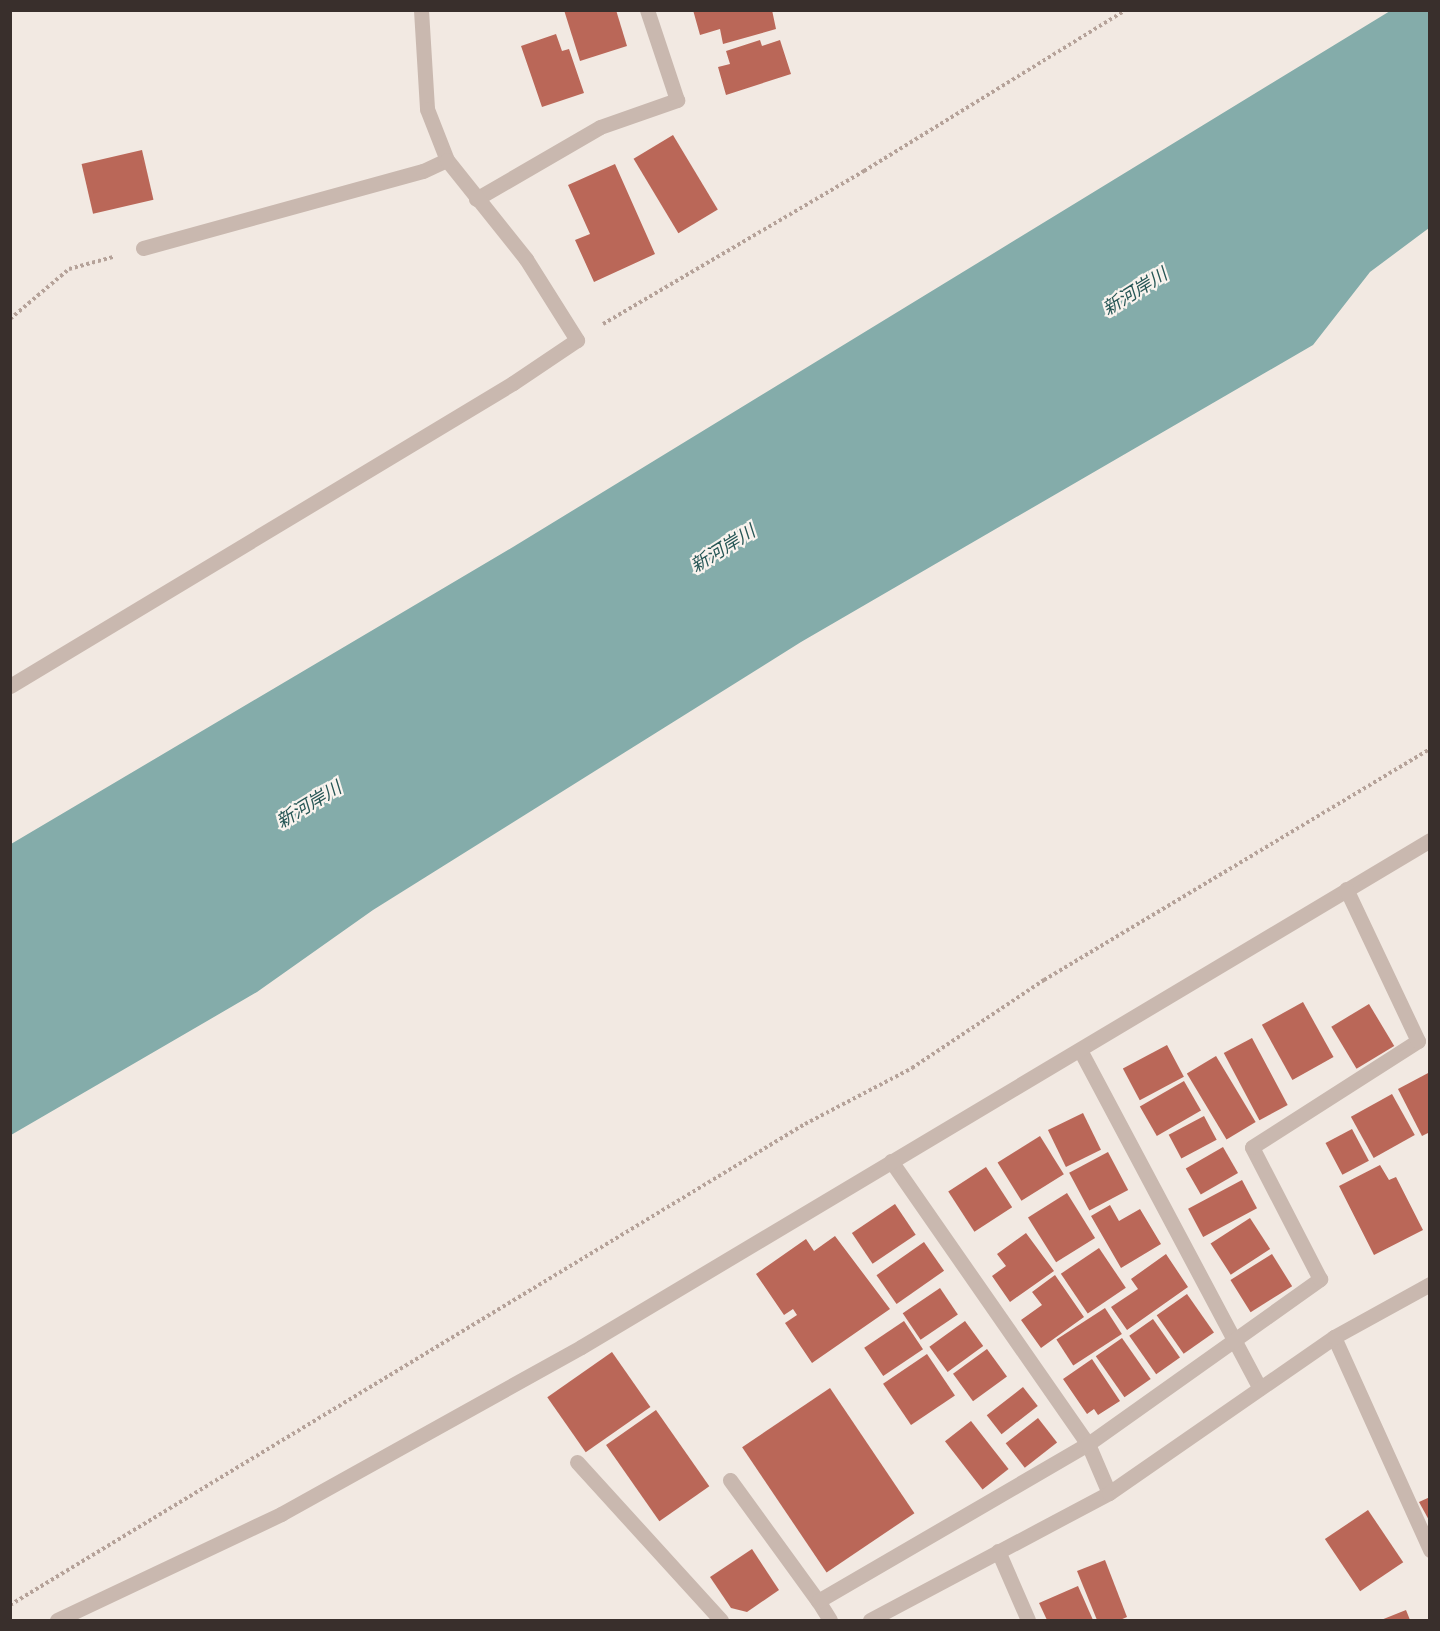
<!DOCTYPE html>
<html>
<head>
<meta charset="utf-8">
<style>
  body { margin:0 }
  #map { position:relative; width:1440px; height:1631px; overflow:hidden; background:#f2e9e2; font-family:"PT Sans Narrow","Noto Sans JP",sans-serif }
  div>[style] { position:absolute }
  .water>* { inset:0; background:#84acaa }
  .building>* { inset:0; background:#ba6758; transform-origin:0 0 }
  .path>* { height:4px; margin-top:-2px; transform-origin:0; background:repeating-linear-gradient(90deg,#b5a299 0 3px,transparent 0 6px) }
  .lane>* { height:15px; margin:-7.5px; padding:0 7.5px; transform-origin:7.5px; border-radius:7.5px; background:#c9b8af }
  .street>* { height:15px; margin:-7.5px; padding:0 7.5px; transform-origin:7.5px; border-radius:7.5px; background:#c9b8af }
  span { translate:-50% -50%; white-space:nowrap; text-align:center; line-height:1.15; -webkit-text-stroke:4.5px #f9f3ee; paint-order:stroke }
  .water-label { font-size:18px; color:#265655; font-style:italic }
  .frame { position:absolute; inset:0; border:12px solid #392f2c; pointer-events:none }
</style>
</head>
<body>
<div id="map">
  <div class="water">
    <div style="clip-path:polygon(1390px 11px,1429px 11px,1429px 228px,1370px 272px,1313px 345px,801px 642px,373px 910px,257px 992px,11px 1135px,11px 844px,513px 547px)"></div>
  </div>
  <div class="building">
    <div style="clip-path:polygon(564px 10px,616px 10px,627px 46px,580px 61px)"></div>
    <div style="clip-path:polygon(693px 10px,772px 10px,776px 29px,723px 44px,720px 29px,700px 35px)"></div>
    <div style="clip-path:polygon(556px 34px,562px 51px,569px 49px,584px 93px,542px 107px,521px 46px)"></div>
    <div style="clip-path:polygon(760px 40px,762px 46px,780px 40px,791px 74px,726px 95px,718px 67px,730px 64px,726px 51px)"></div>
    <div style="left:673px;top:135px;width:87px;height:46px;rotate:59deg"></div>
    <div style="left:142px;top:150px;width:51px;height:62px;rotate:77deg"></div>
    <div style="clip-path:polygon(615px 164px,655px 254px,594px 282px,575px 240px,590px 234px,568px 185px)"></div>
    <div style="left:1303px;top:1002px;width:63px;height:47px;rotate:61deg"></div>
    <div style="left:1369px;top:1004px;width:49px;height:44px;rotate:59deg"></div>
    <div style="left:1252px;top:1038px;width:76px;height:32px;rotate:62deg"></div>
    <div style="left:1167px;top:1045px;width:36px;height:50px;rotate:62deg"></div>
    <div style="left:1216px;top:1056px;width:77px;height:34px;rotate:59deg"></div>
    <div style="clip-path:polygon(1430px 1072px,1430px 1132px,1422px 1136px,1398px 1089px)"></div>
    <div style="left:1184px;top:1081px;width:34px;height:51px;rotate:60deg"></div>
    <div style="left:1392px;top:1094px;width:47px;height:47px;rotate:61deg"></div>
    <div style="left:1083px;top:1113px;width:41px;height:39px;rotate:64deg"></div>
    <div style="left:1204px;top:1116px;width:27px;height:40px;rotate:62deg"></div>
    <div style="left:1352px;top:1129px;width:36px;height:30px;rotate:62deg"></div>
    <div style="left:1040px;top:1136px;width:45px;height:50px;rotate:58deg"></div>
    <div style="left:1223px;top:1147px;width:30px;height:43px;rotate:60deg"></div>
    <div style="left:1108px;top:1152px;width:43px;height:44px;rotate:62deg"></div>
    <div style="clip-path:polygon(1380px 1165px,1389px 1180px,1396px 1177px,1423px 1230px,1374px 1255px,1339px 1186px)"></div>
    <div style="left:986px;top:1167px;width:48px;height:45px;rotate:57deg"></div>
    <div style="left:1242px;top:1180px;width:32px;height:61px;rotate:62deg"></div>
    <div style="left:1067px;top:1193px;width:53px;height:46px;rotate:58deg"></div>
    <div style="left:895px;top:1204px;width:37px;height:52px;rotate:56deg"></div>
    <div style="clip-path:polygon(1110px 1205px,1119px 1221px,1140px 1209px,1161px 1244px,1121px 1268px,1091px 1216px)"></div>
    <div style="left:1250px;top:1218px;width:37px;height:47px;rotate:57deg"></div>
    <div style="clip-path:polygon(1026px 1233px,1054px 1271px,1010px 1302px,992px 1276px,1006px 1266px,997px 1254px)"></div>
    <div style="clip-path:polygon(835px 1236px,890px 1309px,812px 1363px,785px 1323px,797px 1315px,793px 1309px,784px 1315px,756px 1274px,806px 1239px,814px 1251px)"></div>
    <div style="left:924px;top:1242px;width:35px;height:58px;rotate:55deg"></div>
    <div style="left:1099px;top:1248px;width:48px;height:46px;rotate:56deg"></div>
    <div style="clip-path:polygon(1166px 1254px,1188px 1287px,1127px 1330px,1111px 1307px,1138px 1289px,1131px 1279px)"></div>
    <div style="left:1272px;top:1254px;width:38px;height:49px;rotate:58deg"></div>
    <div style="clip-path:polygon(1055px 1275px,1084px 1317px,1041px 1348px,1021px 1320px,1042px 1305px,1032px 1292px)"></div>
    <div style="left:940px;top:1288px;width:32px;height:45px;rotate:56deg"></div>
    <div style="left:1187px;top:1294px;width:47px;height:37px;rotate:55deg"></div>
    <div style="left:1105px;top:1308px;width:31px;height:58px;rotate:57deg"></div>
    <div style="left:1153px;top:1319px;width:47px;height:29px;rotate:55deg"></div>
    <div style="left:904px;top:1321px;width:34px;height:48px;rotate:56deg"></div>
    <div style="left:965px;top:1321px;width:31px;height:44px;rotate:54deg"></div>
    <div style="left:1122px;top:1338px;width:50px;height:32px;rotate:55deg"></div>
    <div style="left:987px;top:1349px;width:34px;height:42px;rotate:54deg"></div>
    <div style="left:612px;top:1352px;width:67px;height:79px;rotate:55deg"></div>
    <div style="left:927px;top:1354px;width:50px;height:53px;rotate:56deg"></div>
    <div style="clip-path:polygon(1092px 1359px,1120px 1401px,1098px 1415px,1094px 1409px,1087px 1414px,1063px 1379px)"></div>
    <div style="left:1023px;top:1387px;width:24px;height:46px;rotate:52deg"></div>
    <div style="left:830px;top:1388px;width:151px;height:106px;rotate:56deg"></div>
    <div style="left:656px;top:1410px;width:93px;height:61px;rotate:55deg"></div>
    <div style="left:1038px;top:1418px;width:31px;height:41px;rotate:52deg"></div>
    <div style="left:971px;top:1421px;width:61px;height:33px;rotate:52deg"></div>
    <div style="clip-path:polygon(1430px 1497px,1430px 1522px,1419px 1502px)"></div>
    <div style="left:1368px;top:1510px;width:63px;height:52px;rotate:56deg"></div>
    <div style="clip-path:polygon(752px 1549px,779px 1590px,747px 1612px,731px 1608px,710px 1577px)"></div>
    <div style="clip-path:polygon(1105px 1560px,1127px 1617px,1120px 1620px,1097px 1620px,1077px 1571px)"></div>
    <div style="clip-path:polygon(1078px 1586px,1093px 1620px,1047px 1620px,1039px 1603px)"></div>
    <div style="clip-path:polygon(1406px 1610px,1410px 1620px,1381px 1620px)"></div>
  </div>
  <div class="path">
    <div style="left:10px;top:319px;width:77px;rotate:-40.3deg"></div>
    <div style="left:69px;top:269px;width:46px;rotate:-15.3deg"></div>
    <div style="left:603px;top:324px;width:303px;rotate:-30.4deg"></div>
    <div style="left:864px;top:171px;width:308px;rotate:-31.6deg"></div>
    <div style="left:10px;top:1605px;width:929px;rotate:-31.18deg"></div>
    <div style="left:805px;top:1124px;width:121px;rotate:-27.6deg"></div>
    <div style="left:912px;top:1068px;width:159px;rotate:-33.7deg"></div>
    <div style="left:1044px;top:980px;width:450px;rotate:-30.9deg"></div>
  </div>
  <div class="lane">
    <div style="left:476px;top:199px;width:143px;rotate:-30.1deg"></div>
    <div style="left:600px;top:127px;width:82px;rotate:-19.3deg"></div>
    <div style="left:677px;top:100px;width:95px;rotate:-108.4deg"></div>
    <div style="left:143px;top:248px;width:290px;rotate:-15.4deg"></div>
    <div style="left:423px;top:171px;width:26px;rotate:-25deg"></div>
    <div style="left:10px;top:686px;width:587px;rotate:-31.06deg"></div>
    <div style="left:513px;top:383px;width:77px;rotate:-33.9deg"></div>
    <div style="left:577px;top:1462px;width:214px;rotate:47.7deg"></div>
  </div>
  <div class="street">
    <div style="left:421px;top:10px;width:99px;rotate:86.5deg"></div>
    <div style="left:427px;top:109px;width:55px;rotate:68.6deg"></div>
    <div style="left:447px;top:160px;width:127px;rotate:51.4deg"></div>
    <div style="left:526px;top:259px;width:96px;rotate:57.8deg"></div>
    <div style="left:1080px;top:1050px;width:383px;rotate:62deg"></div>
    <div style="left:891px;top:1161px;width:345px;rotate:55.2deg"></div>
    <div style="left:1088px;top:1444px;width:53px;rotate:66.8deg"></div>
    <div style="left:1334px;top:1337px;width:234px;rotate:65.7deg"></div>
    <div style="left:730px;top:1480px;width:150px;rotate:54deg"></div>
    <div style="left:998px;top:1551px;width:75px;rotate:66.5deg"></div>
    <div style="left:57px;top:1620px;width:248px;rotate:-25.3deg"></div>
    <div style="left:281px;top:1514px;width:343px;rotate:-29.1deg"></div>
    <div style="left:581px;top:1347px;width:989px;rotate:-30.84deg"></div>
    <div style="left:830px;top:1620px;width:22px;rotate:-122deg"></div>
    <div style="left:818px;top:1601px;width:312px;rotate:-30.2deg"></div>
    <div style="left:1088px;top:1444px;width:285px;rotate:-35.4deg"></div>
    <div style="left:1320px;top:1279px;width:148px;rotate:-117.3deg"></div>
    <div style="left:1252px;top:1147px;width:197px;rotate:-32.6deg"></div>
    <div style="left:1418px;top:1041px;width:168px;rotate:-115.3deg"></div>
    <div style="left:870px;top:1620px;width:271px;rotate:-28deg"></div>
    <div style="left:1109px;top:1493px;width:274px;rotate:-34.7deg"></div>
    <div style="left:1334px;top:1337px;width:110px;rotate:-28.9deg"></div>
  </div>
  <div class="water-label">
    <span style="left:1135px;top:292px;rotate:-32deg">新河岸川</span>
    <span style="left:723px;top:549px;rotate:-32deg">新河岸川</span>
    <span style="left:309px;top:805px;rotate:-31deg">新河岸川</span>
  </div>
  <div class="frame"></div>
</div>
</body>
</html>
